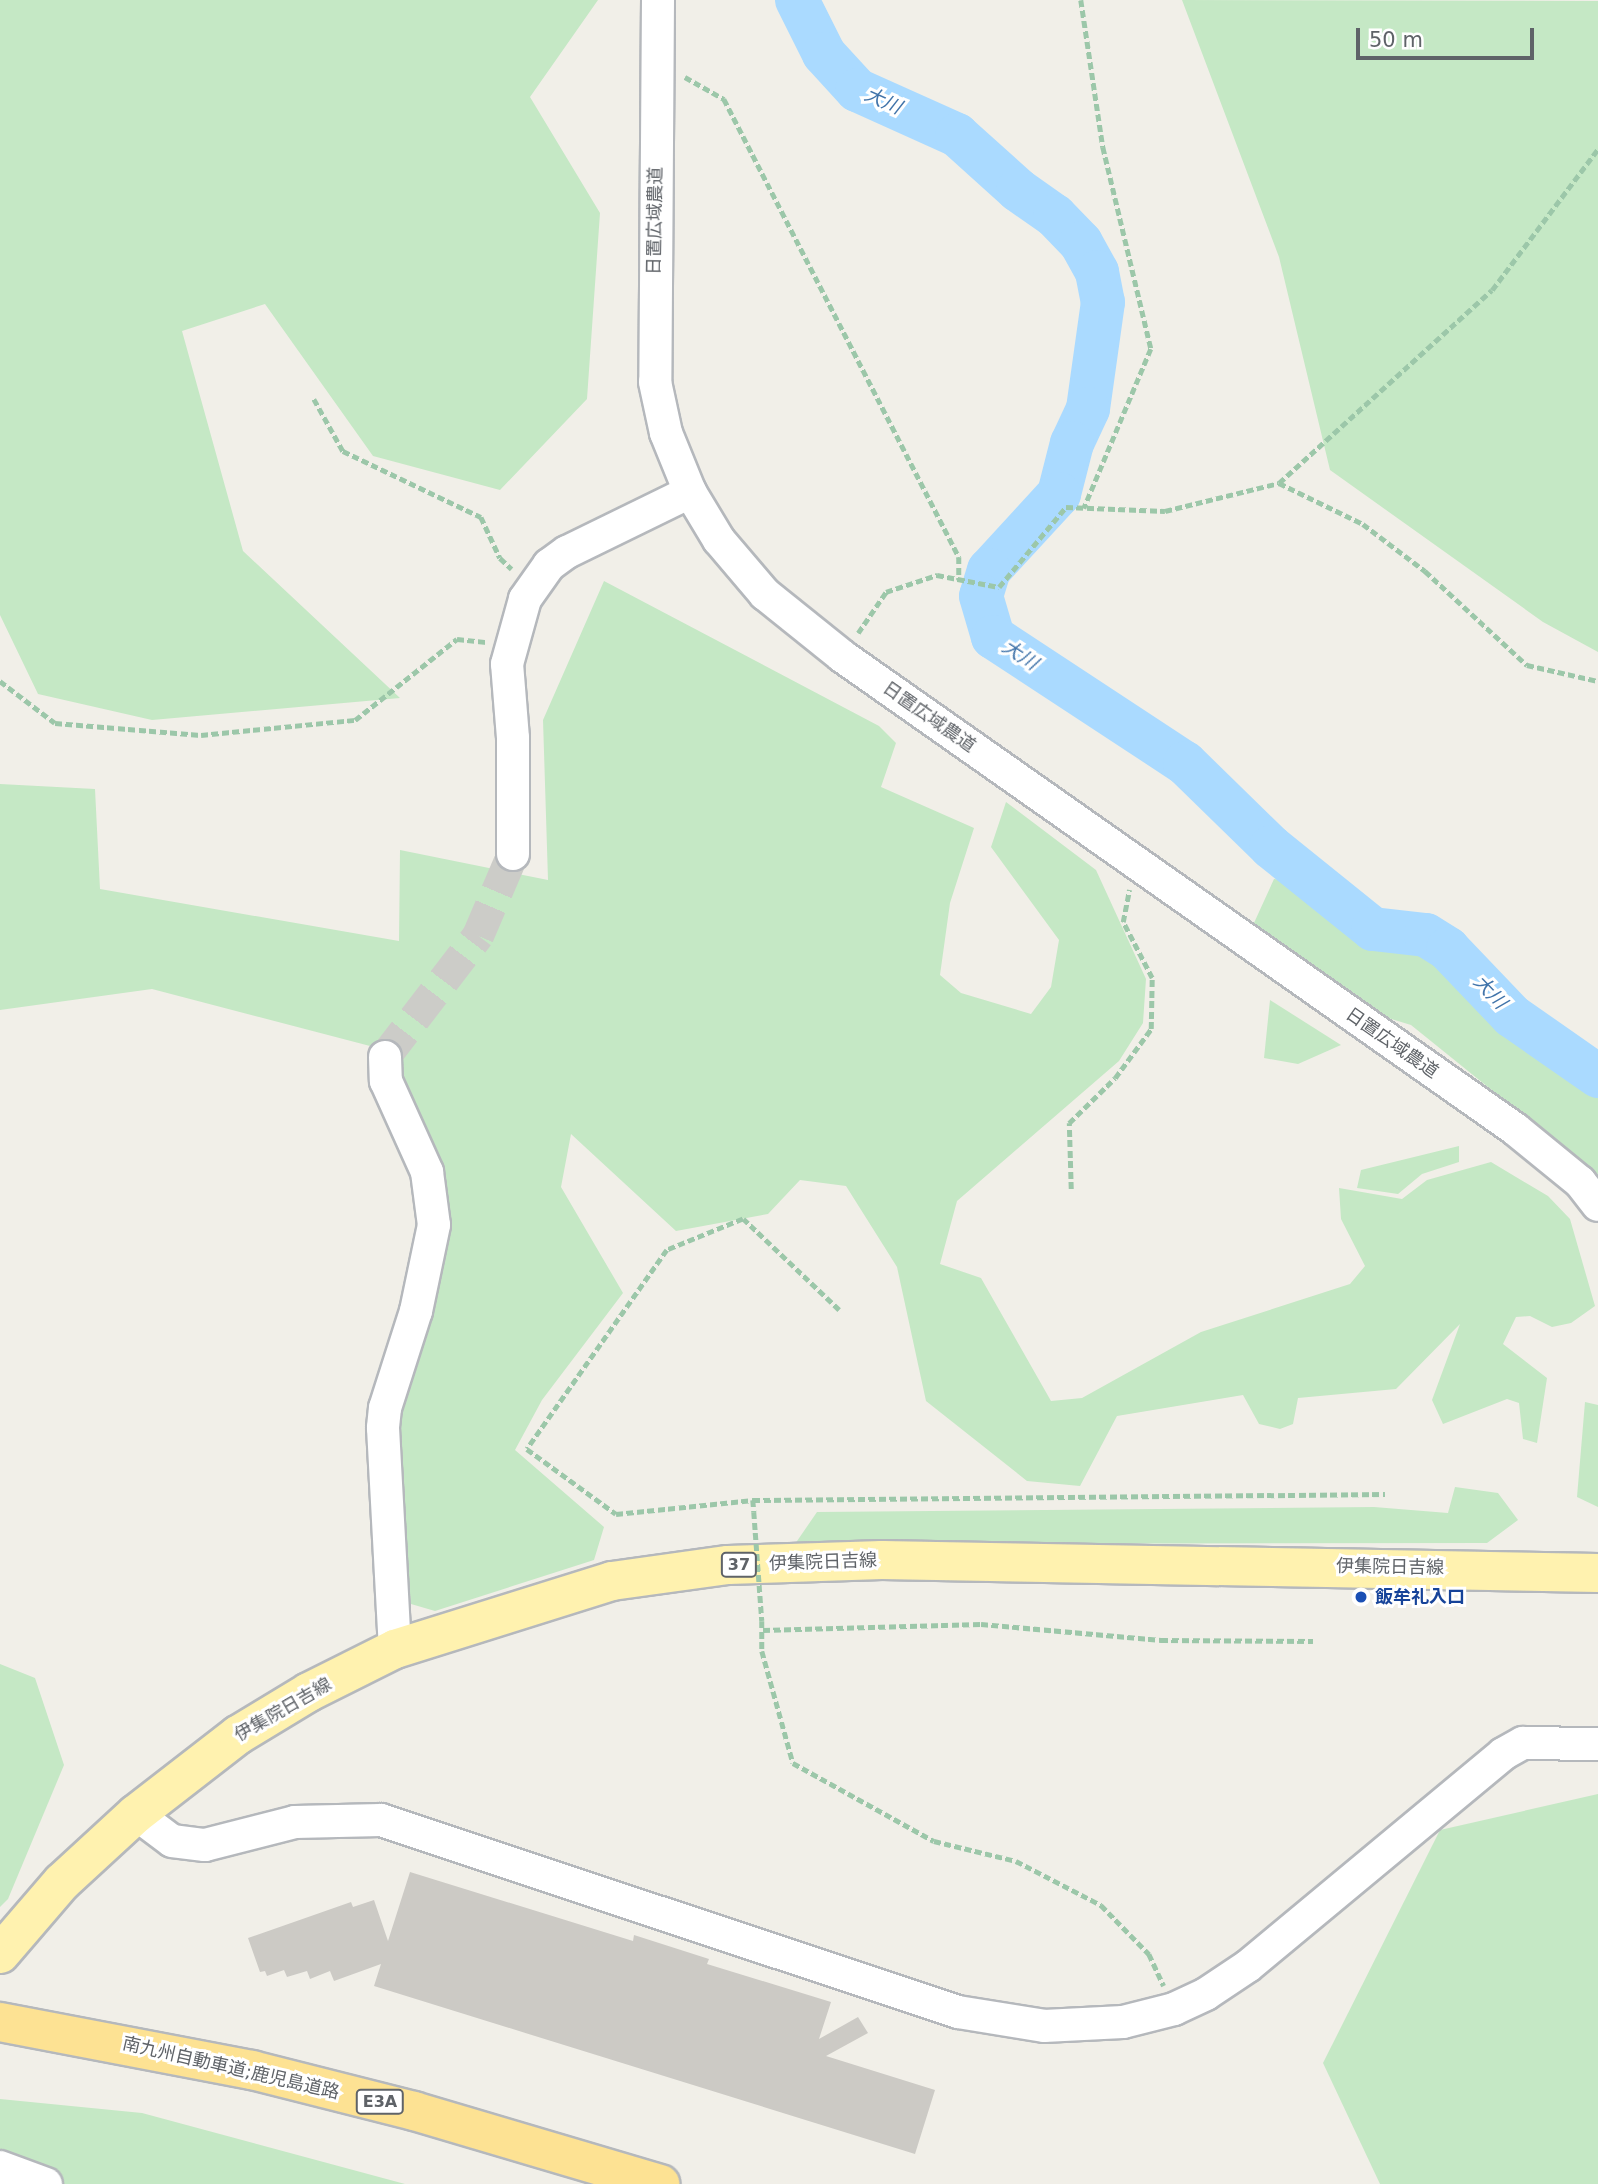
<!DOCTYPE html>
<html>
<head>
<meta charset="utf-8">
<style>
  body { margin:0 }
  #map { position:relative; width:1598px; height:2184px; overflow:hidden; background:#f1efe8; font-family:"DejaVu Sans","Noto Sans JP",sans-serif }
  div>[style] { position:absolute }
  .green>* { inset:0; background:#c5e8c5 }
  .river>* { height:44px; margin:-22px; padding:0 22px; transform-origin:22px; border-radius:22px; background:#aadaff }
  .building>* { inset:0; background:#cccac5 }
  .minor-tunnel>* { height:32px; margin-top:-16px; transform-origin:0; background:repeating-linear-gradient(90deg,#ccccc8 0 32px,transparent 0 48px) }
  .path>* { height:4.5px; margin-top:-2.25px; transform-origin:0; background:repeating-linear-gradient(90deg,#9cc7a9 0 7px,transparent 0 10.5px) }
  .roads { filter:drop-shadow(2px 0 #b5b8bc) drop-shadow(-2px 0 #b5b8bc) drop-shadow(0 2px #b5b8bc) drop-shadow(0 -2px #b5b8bc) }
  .minor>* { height:32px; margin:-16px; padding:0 16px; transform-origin:16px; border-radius:16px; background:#fff }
  .major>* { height:38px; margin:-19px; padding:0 19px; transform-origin:19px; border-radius:19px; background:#fff2af }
  .highway>* { height:38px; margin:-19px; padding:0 19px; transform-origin:19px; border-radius:19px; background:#fde293 }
  .path-bridge>* { height:4.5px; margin-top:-2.25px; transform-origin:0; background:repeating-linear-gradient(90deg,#9cc7a9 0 7px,transparent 0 10.5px) }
  .dots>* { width:19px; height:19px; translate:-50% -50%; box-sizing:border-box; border:4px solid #fff; border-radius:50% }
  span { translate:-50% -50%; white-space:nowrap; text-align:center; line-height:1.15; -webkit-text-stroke:6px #fff; paint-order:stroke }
  .shield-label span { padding:2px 5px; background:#fff; border:2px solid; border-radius:5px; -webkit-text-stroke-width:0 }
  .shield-label { font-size:16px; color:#5f6368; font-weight:700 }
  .street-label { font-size:18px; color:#5f6368 }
  .transit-label { font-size:18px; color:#164399; font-weight:700 }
  .left { translate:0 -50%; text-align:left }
  .water-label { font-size:19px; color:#4174aa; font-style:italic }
  .scale { position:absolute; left:1356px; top:28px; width:178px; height:32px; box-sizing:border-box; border:4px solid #5f6368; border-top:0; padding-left:9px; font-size:21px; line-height:24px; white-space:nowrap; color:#5f6368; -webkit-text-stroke:5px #fff; paint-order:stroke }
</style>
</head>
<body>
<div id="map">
  <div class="green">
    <div style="clip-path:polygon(0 0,598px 0,530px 97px,600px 213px,587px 399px,500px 490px,373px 456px,265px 304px,182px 331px,243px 551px,400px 698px,152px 720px,38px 694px,0 615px)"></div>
    <div style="clip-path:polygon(1182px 0,1598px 1px,1598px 652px,1543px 622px,1330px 470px,1279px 257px)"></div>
    <div style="clip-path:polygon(604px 581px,879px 726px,896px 743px,881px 787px,974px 828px,950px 903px,940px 975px,961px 993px,1031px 1014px,1051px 987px,1059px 940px,991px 847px,1006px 802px,1096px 870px,1146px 979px,1143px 1023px,1119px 1061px,957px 1201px,940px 1264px,981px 1278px,1051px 1401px,1082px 1398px,1201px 1332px,1350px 1284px,1365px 1266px,1341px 1219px,1339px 1188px,1402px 1199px,1427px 1180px,1491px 1162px,1548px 1196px,1570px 1219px,1595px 1306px,1571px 1323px,1552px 1327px,1530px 1316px,1516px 1317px,1503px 1344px,1547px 1378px,1537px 1443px,1523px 1439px,1519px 1403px,1507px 1399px,1443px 1424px,1432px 1400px,1460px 1324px,1396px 1389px,1298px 1398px,1293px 1424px,1280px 1429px,1259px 1424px,1243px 1395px,1117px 1416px,1080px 1486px,1027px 1481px,926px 1401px,897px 1267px,846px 1186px,800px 1180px,768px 1214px,676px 1231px,571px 1134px,561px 1187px,623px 1293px,542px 1400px,515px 1450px,604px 1527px,594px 1560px,435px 1611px,411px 1604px,392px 1421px,427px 1333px,443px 1188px,393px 1052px,152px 989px,0 1010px,0 784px,95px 789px,100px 889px,399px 941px,400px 850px,548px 880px,543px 720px)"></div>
    <div style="clip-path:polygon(1274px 879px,1289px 881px,1380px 946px,1447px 961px,1560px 1069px,1598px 1092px,1598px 1176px,1411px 1025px,1326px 999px,1248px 936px)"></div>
    <div style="clip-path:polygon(1270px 1000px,1341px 1045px,1298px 1064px,1264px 1058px)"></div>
    <div style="clip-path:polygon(1459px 1146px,1459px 1162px,1422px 1174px,1398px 1194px,1357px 1188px,1361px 1170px)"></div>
    <div style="clip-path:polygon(1585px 1402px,1598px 1405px,1598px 1507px,1577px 1497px)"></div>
    <div style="clip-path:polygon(1455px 1487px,1498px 1493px,1518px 1520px,1487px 1543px,795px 1544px,817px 1512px,1374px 1507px,1448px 1513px)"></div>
    <div style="clip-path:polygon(0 1664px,35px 1678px,64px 1765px,8px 1899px,0 1907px)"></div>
    <div style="clip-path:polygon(1598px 1794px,1598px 2184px,1380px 2184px,1323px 2063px,1440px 1830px)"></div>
    <div style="clip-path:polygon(0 2099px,142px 2113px,405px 2184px,0 2184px)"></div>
  </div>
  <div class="river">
    <div style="left:797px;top:0;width:60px;rotate:63.4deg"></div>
    <div style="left:824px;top:54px;width:49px;rotate:47.5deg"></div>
    <div style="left:857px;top:90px;width:110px;rotate:24.2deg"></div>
    <div style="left:957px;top:135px;width:82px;rotate:42deg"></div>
    <div style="left:1018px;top:190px;width:45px;rotate:35.1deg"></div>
    <div style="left:1055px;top:216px;width:37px;rotate:46deg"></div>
    <div style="left:1081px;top:243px;width:33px;rotate:61deg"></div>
    <div style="left:1097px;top:272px;width:31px;rotate:79deg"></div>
    <div style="left:1103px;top:302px;width:108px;rotate:98deg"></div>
    <div style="left:1088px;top:409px;width:38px;rotate:115deg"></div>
    <div style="left:1072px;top:443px;width:53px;rotate:104.3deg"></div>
    <div style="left:1059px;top:494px;width:103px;rotate:132.6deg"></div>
    <div style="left:989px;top:570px;width:27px;rotate:107deg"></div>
    <div style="left:981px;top:596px;width:43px;rotate:73.7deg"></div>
    <div style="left:993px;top:637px;width:230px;rotate:33.3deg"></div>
    <div style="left:1185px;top:763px;width:120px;rotate:44.3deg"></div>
    <div style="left:1271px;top:847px;width:131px;rotate:38.8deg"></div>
    <div style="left:1373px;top:929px;width:53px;rotate:6.5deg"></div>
    <div style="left:1426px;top:935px;width:26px;rotate:32deg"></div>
    <div style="left:1448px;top:949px;width:93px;rotate:46.3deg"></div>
    <div style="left:1512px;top:1016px;width:105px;rotate:34.9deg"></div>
  </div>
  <div class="building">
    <div style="clip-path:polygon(410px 1872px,633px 1941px,634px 1935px,709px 1959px,707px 1964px,831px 2002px,819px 2039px,858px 2017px,868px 2033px,826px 2056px,935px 2090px,915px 2154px,374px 1986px,381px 1964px,334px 1981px,330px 1971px,310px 1979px,307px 1971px,287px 1977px,284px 1970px,267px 1976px,265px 1971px,260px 1972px,248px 1938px,351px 1902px,353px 1907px,374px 1900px,388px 1941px)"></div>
  </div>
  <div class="minor-tunnel">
    <div style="left:385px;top:1057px;width:153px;rotate:-52.5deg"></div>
    <div style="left:478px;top:936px;width:89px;rotate:-66.9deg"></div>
  </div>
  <div class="path">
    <div style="left:1081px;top:0;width:149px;rotate:81.5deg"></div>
    <div style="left:1103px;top:147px;width:208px;rotate:76.6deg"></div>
    <div style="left:1151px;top:349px;width:173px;rotate:112.8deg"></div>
    <div style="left:685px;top:77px;width:45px;rotate:29.4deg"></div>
    <div style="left:724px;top:99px;width:515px;rotate:62.84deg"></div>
    <div style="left:959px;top:557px;width:23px;rotate:90deg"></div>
    <div style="left:314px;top:399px;width:60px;rotate:60.9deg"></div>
    <div style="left:343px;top:451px;width:153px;rotate:25.6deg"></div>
    <div style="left:481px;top:517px;width:45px;rotate:65.1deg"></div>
    <div style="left:500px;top:558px;width:16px;rotate:43deg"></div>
    <div style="left:1279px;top:483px;width:93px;rotate:26deg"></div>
    <div style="left:1363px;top:524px;width:78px;rotate:37.2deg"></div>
    <div style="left:1425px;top:571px;width:139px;rotate:42.7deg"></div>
    <div style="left:1527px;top:665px;width:73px;rotate:12.7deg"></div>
    <div style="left:858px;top:633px;width:50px;rotate:-55.7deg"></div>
    <div style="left:886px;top:592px;width:54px;rotate:-18.4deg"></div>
    <div style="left:937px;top:575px;width:63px;rotate:11deg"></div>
    <div style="left:999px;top:587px;width:104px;rotate:-50.1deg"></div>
    <div style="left:1066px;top:507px;width:99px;rotate:2.3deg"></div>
    <div style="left:1165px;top:511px;width:117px;rotate:-13.8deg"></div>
    <div style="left:1279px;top:483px;width:287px;rotate:-42.2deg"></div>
    <div style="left:1492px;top:290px;width:176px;rotate:-53.1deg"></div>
    <div style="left:0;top:681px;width:69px;rotate:37.4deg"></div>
    <div style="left:55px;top:723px;width:146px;rotate:4.7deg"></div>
    <div style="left:201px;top:735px;width:155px;rotate:-5.6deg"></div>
    <div style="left:355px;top:720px;width:130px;rotate:-38.5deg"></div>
    <div style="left:457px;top:639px;width:30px;rotate:6deg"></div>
    <div style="left:1071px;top:1189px;width:66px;rotate:-91.7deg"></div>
    <div style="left:1069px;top:1123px;width:64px;rotate:-44.4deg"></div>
    <div style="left:1115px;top:1078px;width:61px;rotate:-53.7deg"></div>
    <div style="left:1151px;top:1029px;width:51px;rotate:-88.9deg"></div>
    <div style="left:1152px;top:978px;width:63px;rotate:-117.4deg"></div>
    <div style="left:1123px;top:922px;width:33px;rotate:-79deg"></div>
    <div style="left:839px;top:1310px;width:132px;rotate:-136.5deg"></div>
    <div style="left:743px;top:1219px;width:82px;rotate:157.8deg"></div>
    <div style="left:667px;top:1250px;width:243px;rotate:125.1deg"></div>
    <div style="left:527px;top:1449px;width:110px;rotate:36.1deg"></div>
    <div style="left:616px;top:1514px;width:138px;rotate:-5.8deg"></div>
    <div style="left:753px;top:1500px;width:632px;rotate:-0.54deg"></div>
    <div style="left:753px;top:1500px;width:12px;rotate:85deg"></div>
    <div style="left:762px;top:1621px;width:30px;rotate:90deg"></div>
    <div style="left:762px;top:1651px;width:116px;rotate:74.5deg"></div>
    <div style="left:793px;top:1763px;width:161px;rotate:29deg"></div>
    <div style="left:934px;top:1841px;width:84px;rotate:13.7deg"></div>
    <div style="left:1016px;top:1861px;width:96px;rotate:27.4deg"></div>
    <div style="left:1101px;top:1905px;width:69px;rotate:45.6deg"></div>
    <div style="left:1149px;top:1954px;width:35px;rotate:65deg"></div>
    <div style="left:763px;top:1630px;width:218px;rotate:-1.6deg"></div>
    <div style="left:981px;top:1624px;width:181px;rotate:5.1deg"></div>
    <div style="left:1161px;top:1640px;width:152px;rotate:0.4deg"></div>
  </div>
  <div class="roads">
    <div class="minor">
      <div style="left:658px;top:0;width:382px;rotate:90.4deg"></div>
      <div style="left:655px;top:382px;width:52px;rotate:77.8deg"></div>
      <div style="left:666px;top:433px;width:64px;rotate:67.9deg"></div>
      <div style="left:690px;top:492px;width:56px;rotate:58.9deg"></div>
      <div style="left:719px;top:540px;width:71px;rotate:49.6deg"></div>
      <div style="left:765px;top:594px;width:99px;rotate:38.8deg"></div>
      <div style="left:842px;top:656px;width:823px;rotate:35.1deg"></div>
      <div style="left:1515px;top:1129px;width:84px;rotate:39.2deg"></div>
      <div style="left:1580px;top:1182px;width:29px;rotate:52deg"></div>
      <div style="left:513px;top:854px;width:116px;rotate:-90deg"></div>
      <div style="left:513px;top:738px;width:74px;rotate:-94.6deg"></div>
      <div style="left:507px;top:664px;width:67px;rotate:-74.5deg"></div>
      <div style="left:525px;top:599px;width:42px;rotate:-54.8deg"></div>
      <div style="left:549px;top:565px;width:22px;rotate:-36deg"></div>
      <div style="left:567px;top:552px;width:137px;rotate:-26deg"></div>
      <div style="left:385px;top:1057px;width:24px;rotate:88deg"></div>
      <div style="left:386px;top:1081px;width:100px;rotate:65.7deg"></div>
      <div style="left:427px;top:1172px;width:53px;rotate:82.5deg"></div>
      <div style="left:434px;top:1225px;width:88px;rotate:101.8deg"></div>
      <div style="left:416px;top:1311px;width:102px;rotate:107.7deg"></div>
      <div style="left:385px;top:1408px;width:20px;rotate:96deg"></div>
      <div style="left:383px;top:1428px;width:221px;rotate:86.9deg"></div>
      <div style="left:136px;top:1814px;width:45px;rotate:36.9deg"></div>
      <div style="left:172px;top:1841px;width:33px;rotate:7deg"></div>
      <div style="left:205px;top:1845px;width:93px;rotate:-14.3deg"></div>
      <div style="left:295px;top:1822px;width:86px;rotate:-1.3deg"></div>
      <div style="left:381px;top:1820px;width:608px;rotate:18.41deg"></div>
      <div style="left:958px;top:2012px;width:87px;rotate:9.2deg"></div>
      <div style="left:1044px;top:2026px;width:79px;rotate:-2.9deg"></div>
      <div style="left:1123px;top:2022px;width:53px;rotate:-14.3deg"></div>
      <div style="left:1174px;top:2009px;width:35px;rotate:-25deg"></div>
      <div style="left:1206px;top:1994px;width:50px;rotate:-33.7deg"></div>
      <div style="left:1248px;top:1966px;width:332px;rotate:-39.7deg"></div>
      <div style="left:1503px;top:1754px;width:23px;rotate:-29deg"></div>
      <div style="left:1523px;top:1743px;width:75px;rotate:0.8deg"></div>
      <div style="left:0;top:2167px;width:49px;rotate:20.3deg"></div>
    </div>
    <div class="major">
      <div style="left:0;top:1954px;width:95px;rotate:-49.3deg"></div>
      <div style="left:62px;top:1882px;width:100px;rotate:-42.6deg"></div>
      <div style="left:136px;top:1814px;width:129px;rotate:-37.8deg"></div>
      <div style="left:238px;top:1735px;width:83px;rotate:-31.2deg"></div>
      <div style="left:309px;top:1692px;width:96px;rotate:-26.6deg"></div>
      <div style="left:395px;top:1649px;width:227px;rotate:-17.4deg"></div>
      <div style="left:612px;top:1581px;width:117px;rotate:-7.9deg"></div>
      <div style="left:728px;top:1565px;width:154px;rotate:-1.9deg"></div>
      <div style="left:882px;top:1560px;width:716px;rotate:1.04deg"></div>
    </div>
    <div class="highway">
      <div style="left:0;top:2022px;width:257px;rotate:10.8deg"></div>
      <div style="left:252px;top:2070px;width:167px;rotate:14.2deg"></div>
      <div style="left:414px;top:2111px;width:257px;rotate:16.5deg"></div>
    </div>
  </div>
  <div class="path-bridge">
    <div style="left:754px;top:1512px;width:109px;rotate:85.8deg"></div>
  </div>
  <div class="dots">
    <div style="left:1361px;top:1597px;background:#1a4fb4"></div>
  </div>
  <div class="shield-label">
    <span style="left:739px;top:1565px">37</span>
    <span style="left:380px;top:2102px">E3A</span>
  </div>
  <div class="street-label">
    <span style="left:655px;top:221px;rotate:-89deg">日置広域農道</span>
    <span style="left:929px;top:717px;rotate:35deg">日置広域農道</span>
    <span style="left:1392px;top:1043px;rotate:35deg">日置広域農道</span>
    <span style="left:823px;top:1562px;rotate:-2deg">伊集院日吉線</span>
    <span style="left:1390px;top:1567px;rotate:1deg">伊集院日吉線</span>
    <span style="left:283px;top:1710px;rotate:-30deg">伊集院日吉線</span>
    <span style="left:231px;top:2068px;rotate:13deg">南九州自動車道;鹿児島道路</span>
  </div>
  <div class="transit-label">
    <span class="left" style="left:1375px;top:1597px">飯牟礼入口</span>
  </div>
  <div class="water-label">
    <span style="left:883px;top:101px;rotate:24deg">大川</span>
    <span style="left:1020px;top:655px;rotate:33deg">大川</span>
    <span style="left:1490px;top:992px;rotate:46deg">大川</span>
  </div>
  <div class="scale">50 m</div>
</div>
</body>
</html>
